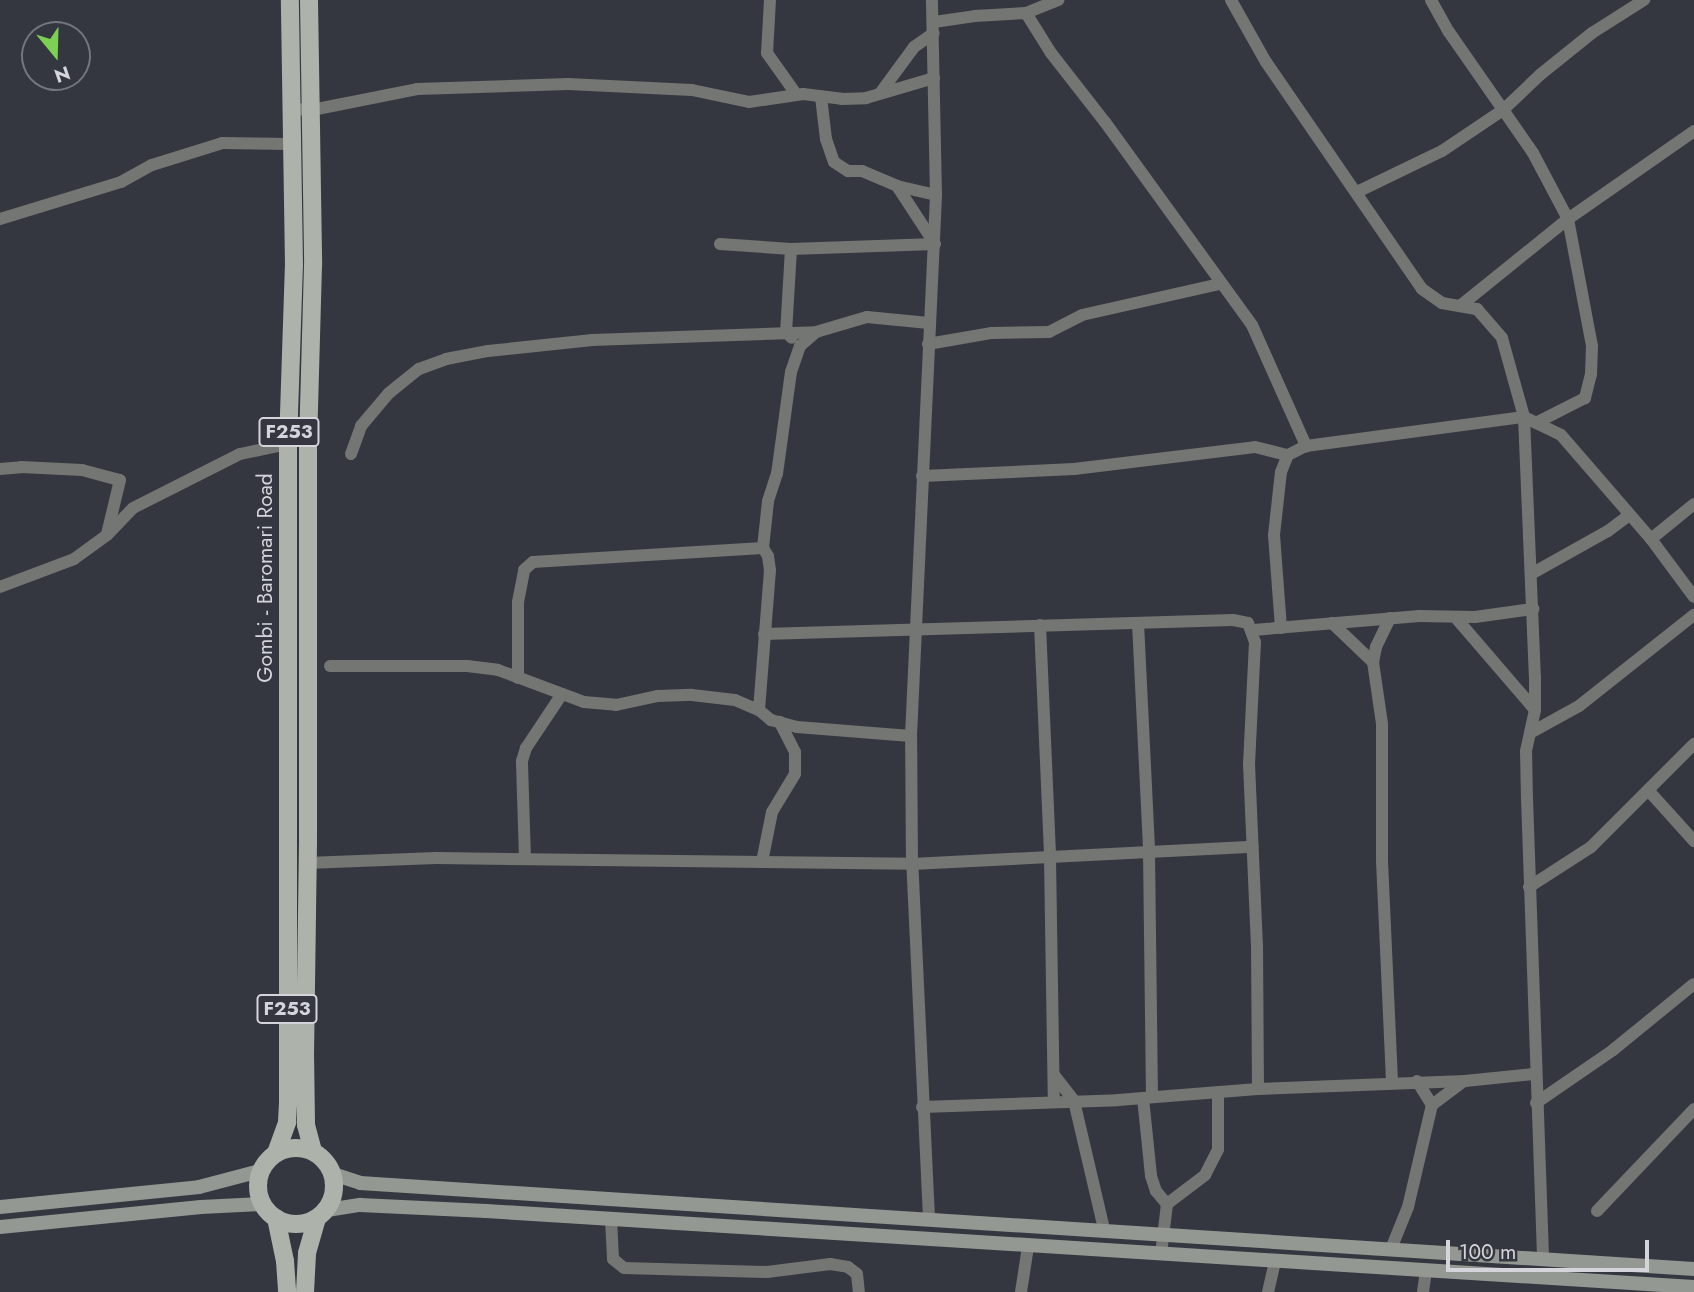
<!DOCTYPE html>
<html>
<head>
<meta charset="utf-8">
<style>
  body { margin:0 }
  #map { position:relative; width:1694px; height:1292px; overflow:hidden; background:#34373f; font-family:Jost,sans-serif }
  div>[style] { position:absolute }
  .street>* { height:12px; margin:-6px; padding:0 6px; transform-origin:6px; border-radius:6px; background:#737672 }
  .secondary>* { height:14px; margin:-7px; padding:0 7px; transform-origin:7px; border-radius:7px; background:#949892 }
  .primary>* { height:18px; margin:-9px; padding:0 9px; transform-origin:9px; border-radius:9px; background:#adb2ab }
  .primary>.ring { margin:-9px; padding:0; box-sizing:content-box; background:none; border:18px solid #adb2ab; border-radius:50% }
  span { translate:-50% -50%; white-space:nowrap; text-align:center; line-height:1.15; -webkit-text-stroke:7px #34373f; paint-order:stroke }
  .shield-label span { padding:2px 5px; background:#34373f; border:2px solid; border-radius:5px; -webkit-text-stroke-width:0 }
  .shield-label { font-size:19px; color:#d3d5da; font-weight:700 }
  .street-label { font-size:21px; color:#d3d5da }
  .north { position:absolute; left:21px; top:21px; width:70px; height:70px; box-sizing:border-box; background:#34373f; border:2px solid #74767d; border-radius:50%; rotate:161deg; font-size:19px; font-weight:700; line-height:28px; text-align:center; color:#d3d5da }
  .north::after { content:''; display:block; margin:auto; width:24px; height:32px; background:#7cd155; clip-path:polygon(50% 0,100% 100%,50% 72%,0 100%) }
  .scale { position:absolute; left:1446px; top:1240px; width:203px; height:32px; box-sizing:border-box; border:4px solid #d3d5da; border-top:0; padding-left:9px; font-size:21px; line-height:24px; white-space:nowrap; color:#d3d5da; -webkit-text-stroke:5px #34373f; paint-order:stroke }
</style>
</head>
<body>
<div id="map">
  <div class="street">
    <div style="left:770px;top:0;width:53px;rotate:93.2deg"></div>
    <div style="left:767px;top:53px;width:50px;rotate:54.7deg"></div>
    <div style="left:1231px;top:0;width:71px;rotate:60.6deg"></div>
    <div style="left:1266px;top:62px;width:275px;rotate:55.5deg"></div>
    <div style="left:1422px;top:289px;width:24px;rotate:35deg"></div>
    <div style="left:1442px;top:303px;width:36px;rotate:10deg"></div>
    <div style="left:1477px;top:309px;width:38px;rotate:49deg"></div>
    <div style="left:1502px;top:338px;width:82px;rotate:74.4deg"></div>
    <div style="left:1524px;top:417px;width:260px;rotate:87.6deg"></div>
    <div style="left:1535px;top:677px;width:33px;rotate:90deg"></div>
    <div style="left:1535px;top:710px;width:42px;rotate:102.4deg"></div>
    <div style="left:1526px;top:751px;width:47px;rotate:88.8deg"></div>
    <div style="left:1527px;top:798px;width:461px;rotate:88deg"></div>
    <div style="left:1431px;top:0;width:37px;rotate:61deg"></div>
    <div style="left:1449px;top:32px;width:147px;rotate:55.2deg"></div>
    <div style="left:1533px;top:153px;width:75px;rotate:62.1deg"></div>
    <div style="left:1568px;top:219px;width:129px;rotate:79.3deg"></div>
    <div style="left:1592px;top:346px;width:28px;rotate:92deg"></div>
    <div style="left:1591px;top:374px;width:25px;rotate:104deg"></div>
    <div style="left:1585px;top:398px;width:55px;rotate:153deg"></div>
    <div style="left:1026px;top:13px;width:47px;rotate:58deg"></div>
    <div style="left:1051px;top:53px;width:88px;rotate:52deg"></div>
    <div style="left:1105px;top:122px;width:251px;rotate:54.1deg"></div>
    <div style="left:1252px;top:325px;width:133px;rotate:65.9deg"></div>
    <div style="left:934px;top:22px;width:41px;rotate:-8.3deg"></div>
    <div style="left:975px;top:16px;width:51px;rotate:-3.4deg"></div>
    <div style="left:1026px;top:13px;width:35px;rotate:-22deg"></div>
    <div style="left:881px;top:92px;width:56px;rotate:-53.7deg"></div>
    <div style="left:914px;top:47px;width:24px;rotate:-35deg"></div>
    <div style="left:821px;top:97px;width:42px;rotate:83.2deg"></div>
    <div style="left:826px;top:139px;width:24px;rotate:71deg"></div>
    <div style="left:834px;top:162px;width:17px;rotate:33deg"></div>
    <div style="left:848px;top:171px;width:14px"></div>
    <div style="left:862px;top:171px;width:38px;rotate:23deg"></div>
    <div style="left:897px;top:186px;width:40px;rotate:13deg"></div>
    <div style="left:289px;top:109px;width:23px;rotate:2deg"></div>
    <div style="left:312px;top:110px;width:107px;rotate:-11.3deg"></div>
    <div style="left:417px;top:89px;width:151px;rotate:-1.9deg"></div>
    <div style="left:568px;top:84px;width:124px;rotate:2.8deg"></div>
    <div style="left:692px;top:90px;width:58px;rotate:11.9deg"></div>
    <div style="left:749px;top:102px;width:55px;rotate:-8.4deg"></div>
    <div style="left:803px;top:94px;width:39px;rotate:7deg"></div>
    <div style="left:842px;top:99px;width:24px;rotate:-2deg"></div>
    <div style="left:866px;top:98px;width:71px;rotate:-16.4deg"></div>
    <div style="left:897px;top:186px;width:69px;rotate:56.8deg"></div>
    <div style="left:1357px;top:192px;width:94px;rotate:-25.8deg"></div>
    <div style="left:1442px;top:151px;width:73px;rotate:-33.9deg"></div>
    <div style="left:1503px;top:110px;width:52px;rotate:-43.5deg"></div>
    <div style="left:1541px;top:74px;width:65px;rotate:-38.8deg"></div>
    <div style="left:1592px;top:33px;width:62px;rotate:-32.4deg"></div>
    <div style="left:0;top:219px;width:127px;rotate:-17deg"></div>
    <div style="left:121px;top:182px;width:35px;rotate:-29deg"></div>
    <div style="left:152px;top:165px;width:73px;rotate:-17.4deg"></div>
    <div style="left:222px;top:143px;width:68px;rotate:0.8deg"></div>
    <div style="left:720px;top:244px;width:71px;rotate:4deg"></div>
    <div style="left:791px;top:249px;width:144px;rotate:-2deg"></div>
    <div style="left:791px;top:249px;width:83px;rotate:93.4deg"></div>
    <div style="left:786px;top:332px;width:8px;rotate:45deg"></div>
    <div style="left:1460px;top:306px;width:139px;rotate:-38.9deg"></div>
    <div style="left:1568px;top:219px;width:154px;rotate:-34.9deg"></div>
    <div style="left:928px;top:344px;width:65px;rotate:-9.8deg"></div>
    <div style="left:992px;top:333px;width:57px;rotate:-1deg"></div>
    <div style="left:1049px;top:332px;width:37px;rotate:-27deg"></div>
    <div style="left:1082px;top:315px;width:141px;rotate:-12.7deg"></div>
    <div style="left:351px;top:454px;width:30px;rotate:-70deg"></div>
    <div style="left:361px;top:426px;width:43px;rotate:-49.7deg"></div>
    <div style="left:389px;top:393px;width:38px;rotate:-39deg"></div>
    <div style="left:419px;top:369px;width:29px;rotate:-20deg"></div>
    <div style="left:446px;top:359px;width:43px;rotate:-10.8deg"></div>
    <div style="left:488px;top:351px;width:105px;rotate:-6deg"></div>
    <div style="left:592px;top:340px;width:224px;rotate:-2deg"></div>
    <div style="left:816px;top:332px;width:53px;rotate:-16.4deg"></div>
    <div style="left:867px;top:317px;width:62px;rotate:5.5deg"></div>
    <div style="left:0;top:469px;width:21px;rotate:-5deg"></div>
    <div style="left:21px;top:467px;width:61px;rotate:2.8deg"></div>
    <div style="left:82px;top:470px;width:39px;rotate:15deg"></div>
    <div style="left:120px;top:480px;width:56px;rotate:103.5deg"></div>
    <div style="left:922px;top:476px;width:152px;rotate:-2.6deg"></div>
    <div style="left:1074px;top:469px;width:182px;rotate:-6.9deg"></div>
    <div style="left:1255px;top:447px;width:34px;rotate:14deg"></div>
    <div style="left:1651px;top:539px;width:55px;rotate:-39.1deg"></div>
    <div style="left:763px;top:548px;width:47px;rotate:-83.9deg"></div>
    <div style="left:768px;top:501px;width:28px;rotate:-72deg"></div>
    <div style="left:777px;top:474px;width:103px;rotate:-82.2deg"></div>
    <div style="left:791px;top:372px;width:28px;rotate:-71deg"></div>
    <div style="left:800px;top:346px;width:21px;rotate:-41deg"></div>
    <div style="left:1531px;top:574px;width:88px;rotate:-29.2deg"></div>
    <div style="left:1608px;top:531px;width:26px;rotate:-37deg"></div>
    <div style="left:0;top:587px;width:79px;rotate:-20.7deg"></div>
    <div style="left:74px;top:559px;width:41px;rotate:-36deg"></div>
    <div style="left:107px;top:535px;width:37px;rotate:-46deg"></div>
    <div style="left:133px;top:508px;width:120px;rotate:-26.8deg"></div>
    <div style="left:240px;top:454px;width:49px;rotate:-11.8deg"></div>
    <div style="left:1390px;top:618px;width:32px;rotate:116deg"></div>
    <div style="left:1376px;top:647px;width:15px;rotate:101deg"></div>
    <div style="left:1373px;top:662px;width:63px;rotate:81.7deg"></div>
    <div style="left:1382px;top:724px;width:137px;rotate:90deg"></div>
    <div style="left:1382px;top:861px;width:222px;rotate:87.4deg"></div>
    <div style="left:1456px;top:618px;width:121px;rotate:49.3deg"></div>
    <div style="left:1138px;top:623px;width:229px;rotate:87.2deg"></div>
    <div style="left:1149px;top:852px;width:245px;rotate:89.3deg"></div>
    <div style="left:1332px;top:623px;width:57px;rotate:43.6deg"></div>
    <div style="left:1040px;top:625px;width:233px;rotate:87.5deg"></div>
    <div style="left:1050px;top:858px;width:244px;rotate:89.1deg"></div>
    <div style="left:1281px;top:628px;width:93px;rotate:-94.3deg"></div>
    <div style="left:1274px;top:535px;width:63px;rotate:-83.7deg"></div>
    <div style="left:1281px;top:472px;width:18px;rotate:-68deg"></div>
    <div style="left:1288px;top:455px;width:20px;rotate:-27deg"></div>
    <div style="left:1306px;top:446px;width:220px;rotate:-7.6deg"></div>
    <div style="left:1524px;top:417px;width:41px;rotate:25.9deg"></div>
    <div style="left:1561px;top:435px;width:138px;rotate:49.1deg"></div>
    <div style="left:1651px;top:539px;width:72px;rotate:53.4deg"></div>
    <div style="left:1253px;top:630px;width:167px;rotate:-4.8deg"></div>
    <div style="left:1419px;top:616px;width:56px;rotate:1deg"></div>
    <div style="left:1475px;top:617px;width:59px;rotate:-7.9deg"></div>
    <div style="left:764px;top:634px;width:469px;rotate:-1.7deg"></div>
    <div style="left:1233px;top:620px;width:15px;rotate:11deg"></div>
    <div style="left:1248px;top:623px;width:20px;rotate:70deg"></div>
    <div style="left:1255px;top:642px;width:122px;rotate:92.8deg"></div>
    <div style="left:1249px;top:764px;width:181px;rotate:87.5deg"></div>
    <div style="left:1257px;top:945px;width:144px;rotate:89.6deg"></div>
    <div style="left:330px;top:666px;width:137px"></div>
    <div style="left:467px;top:666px;width:31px;rotate:7deg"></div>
    <div style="left:498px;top:670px;width:92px;rotate:20.4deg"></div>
    <div style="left:584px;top:702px;width:32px;rotate:5deg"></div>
    <div style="left:616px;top:705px;width:43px;rotate:-12.1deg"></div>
    <div style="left:658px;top:696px;width:34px;rotate:-2deg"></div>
    <div style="left:692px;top:695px;width:43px;rotate:6.6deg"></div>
    <div style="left:735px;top:700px;width:26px;rotate:23deg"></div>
    <div style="left:759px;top:710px;width:16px;rotate:40deg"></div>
    <div style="left:771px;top:720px;width:27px;rotate:15deg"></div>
    <div style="left:797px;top:727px;width:114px;rotate:4.5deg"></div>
    <div style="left:518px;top:678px;width:76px;rotate:-90deg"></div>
    <div style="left:518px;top:602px;width:33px;rotate:-79deg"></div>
    <div style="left:524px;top:570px;width:12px;rotate:-42deg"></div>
    <div style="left:533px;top:562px;width:230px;rotate:-3.5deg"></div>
    <div style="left:763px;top:548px;width:9px;rotate:58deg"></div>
    <div style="left:768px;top:556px;width:14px;rotate:82deg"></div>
    <div style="left:770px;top:570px;width:140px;rotate:94.5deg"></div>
    <div style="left:1530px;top:733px;width:56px;rotate:-28.9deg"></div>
    <div style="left:1579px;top:706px;width:147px;rotate:-38.4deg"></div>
    <div style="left:1648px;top:790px;width:69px;rotate:48deg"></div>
    <div style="left:525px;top:859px;width:98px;rotate:-91.8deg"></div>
    <div style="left:522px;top:761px;width:14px;rotate:-73deg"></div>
    <div style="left:526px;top:748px;width:65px;rotate:-56.3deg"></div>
    <div style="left:762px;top:862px;width:51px;rotate:-78.7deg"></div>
    <div style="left:772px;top:812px;width:44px;rotate:-58.8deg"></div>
    <div style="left:795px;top:774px;width:22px;rotate:-90deg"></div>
    <div style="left:795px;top:752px;width:34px;rotate:-117deg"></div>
    <div style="left:307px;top:863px;width:129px;rotate:-2.2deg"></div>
    <div style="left:436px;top:858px;width:476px;rotate:0.7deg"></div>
    <div style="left:912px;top:864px;width:341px;rotate:-2.9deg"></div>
    <div style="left:1529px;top:887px;width:74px;rotate:-32.8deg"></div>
    <div style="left:1591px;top:847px;width:146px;rotate:-45deg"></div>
    <div style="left:1054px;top:1075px;width:33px;rotate:52deg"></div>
    <div style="left:1074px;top:1101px;width:131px;rotate:76.8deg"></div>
    <div style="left:1417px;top:1081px;width:28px;rotate:58deg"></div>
    <div style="left:1143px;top:1098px;width:78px;rotate:84.1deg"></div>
    <div style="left:1151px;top:1176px;width:16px;rotate:72deg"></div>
    <div style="left:1156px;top:1191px;width:17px;rotate:50deg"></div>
    <div style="left:1167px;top:1204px;width:50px;rotate:96.8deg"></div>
    <div style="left:1536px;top:1103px;width:93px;rotate:-34.5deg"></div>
    <div style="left:1613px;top:1050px;width:104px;rotate:-39.2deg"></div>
    <div style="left:922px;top:1107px;width:196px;rotate:-2deg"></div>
    <div style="left:1118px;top:1100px;width:140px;rotate:-4.5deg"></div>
    <div style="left:1258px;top:1089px;width:207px;rotate:-2.2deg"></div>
    <div style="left:1465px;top:1081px;width:69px;rotate:-5.8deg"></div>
    <div style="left:1167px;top:1204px;width:48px;rotate:-37.3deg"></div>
    <div style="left:1205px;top:1175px;width:29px;rotate:-63deg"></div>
    <div style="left:1218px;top:1149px;width:57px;rotate:-90deg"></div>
    <div style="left:1597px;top:1211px;width:141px;rotate:-46.4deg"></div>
    <div style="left:929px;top:1218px;width:354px;rotate:-92.7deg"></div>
    <div style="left:912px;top:864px;width:128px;rotate:-90.4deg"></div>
    <div style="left:911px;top:736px;width:542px;rotate:-87.35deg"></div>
    <div style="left:936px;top:195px;width:195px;rotate:-91.2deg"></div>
    <div style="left:611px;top:1219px;width:40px;rotate:87.1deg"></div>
    <div style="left:613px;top:1259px;width:14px;rotate:39deg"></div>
    <div style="left:624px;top:1268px;width:143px;rotate:1.6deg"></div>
    <div style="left:767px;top:1272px;width:64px;rotate:-7.2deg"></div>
    <div style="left:830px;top:1264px;width:18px;rotate:9deg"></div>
    <div style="left:848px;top:1267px;width:11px;rotate:38deg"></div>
    <div style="left:857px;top:1274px;width:18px;rotate:84deg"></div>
    <div style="left:1391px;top:1249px;width:45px;rotate:-68deg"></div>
    <div style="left:1408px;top:1207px;width:105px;rotate:-76.8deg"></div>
    <div style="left:1432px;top:1105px;width:40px;rotate:-37deg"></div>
    <div style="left:1021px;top:1292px;width:46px;rotate:-81.2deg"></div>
    <div style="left:1268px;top:1292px;width:32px;rotate:-77deg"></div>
    <div style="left:1423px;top:1292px;width:21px;rotate:-82deg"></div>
  </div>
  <div class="secondary">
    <div style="left:333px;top:1174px;width:28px;rotate:18deg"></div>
    <div style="left:360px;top:1183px;width:1337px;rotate:3.69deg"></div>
    <div style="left:0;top:1207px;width:200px;rotate:-5.7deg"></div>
    <div style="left:199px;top:1187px;width:63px;rotate:-14.7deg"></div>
    <div style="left:327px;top:1210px;width:33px;rotate:-9deg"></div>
    <div style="left:360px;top:1205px;width:126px;rotate:2.7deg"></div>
    <div style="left:486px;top:1211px;width:1210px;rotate:3.6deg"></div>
    <div style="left:0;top:1227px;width:202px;rotate:-5.7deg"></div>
    <div style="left:201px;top:1207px;width:61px;rotate:-2.8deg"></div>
  </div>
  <div class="primary">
    <div style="left:309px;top:0;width:265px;rotate:89.1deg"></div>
    <div style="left:313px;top:265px;width:179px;rotate:91.6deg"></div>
    <div style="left:308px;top:444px;width:398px;rotate:90deg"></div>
    <div style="left:308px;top:842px;width:210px;rotate:90.8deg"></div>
    <div style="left:305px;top:1052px;width:73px;rotate:89.2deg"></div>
    <div style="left:306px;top:1125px;width:27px;rotate:75deg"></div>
    <div class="ring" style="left:258px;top:1148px;width:58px;height:58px"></div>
    <div style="left:276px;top:1153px;width:33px;rotate:-70deg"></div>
    <div style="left:287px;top:1122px;width:18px;rotate:-87deg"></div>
    <div style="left:288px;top:1104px;width:660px;rotate:-90deg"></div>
    <div style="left:288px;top:444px;width:179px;rotate:-88.1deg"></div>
    <div style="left:294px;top:265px;width:265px;rotate:-90.9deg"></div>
    <div style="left:276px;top:1218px;width:44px;rotate:78.2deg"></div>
    <div style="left:285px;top:1261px;width:31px;rotate:86deg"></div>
    <div style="left:305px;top:1292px;width:39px;rotate:-87deg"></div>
    <div style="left:307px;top:1253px;width:35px;rotate:-74deg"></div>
  </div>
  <div class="shield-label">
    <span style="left:289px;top:432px">F253</span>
    <span style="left:287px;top:1009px">F253</span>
  </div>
  <div class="street-label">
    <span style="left:265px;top:578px;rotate:-90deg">Gombi - Baromari Road</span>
  </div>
  <div class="north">N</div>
  <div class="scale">100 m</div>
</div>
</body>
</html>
